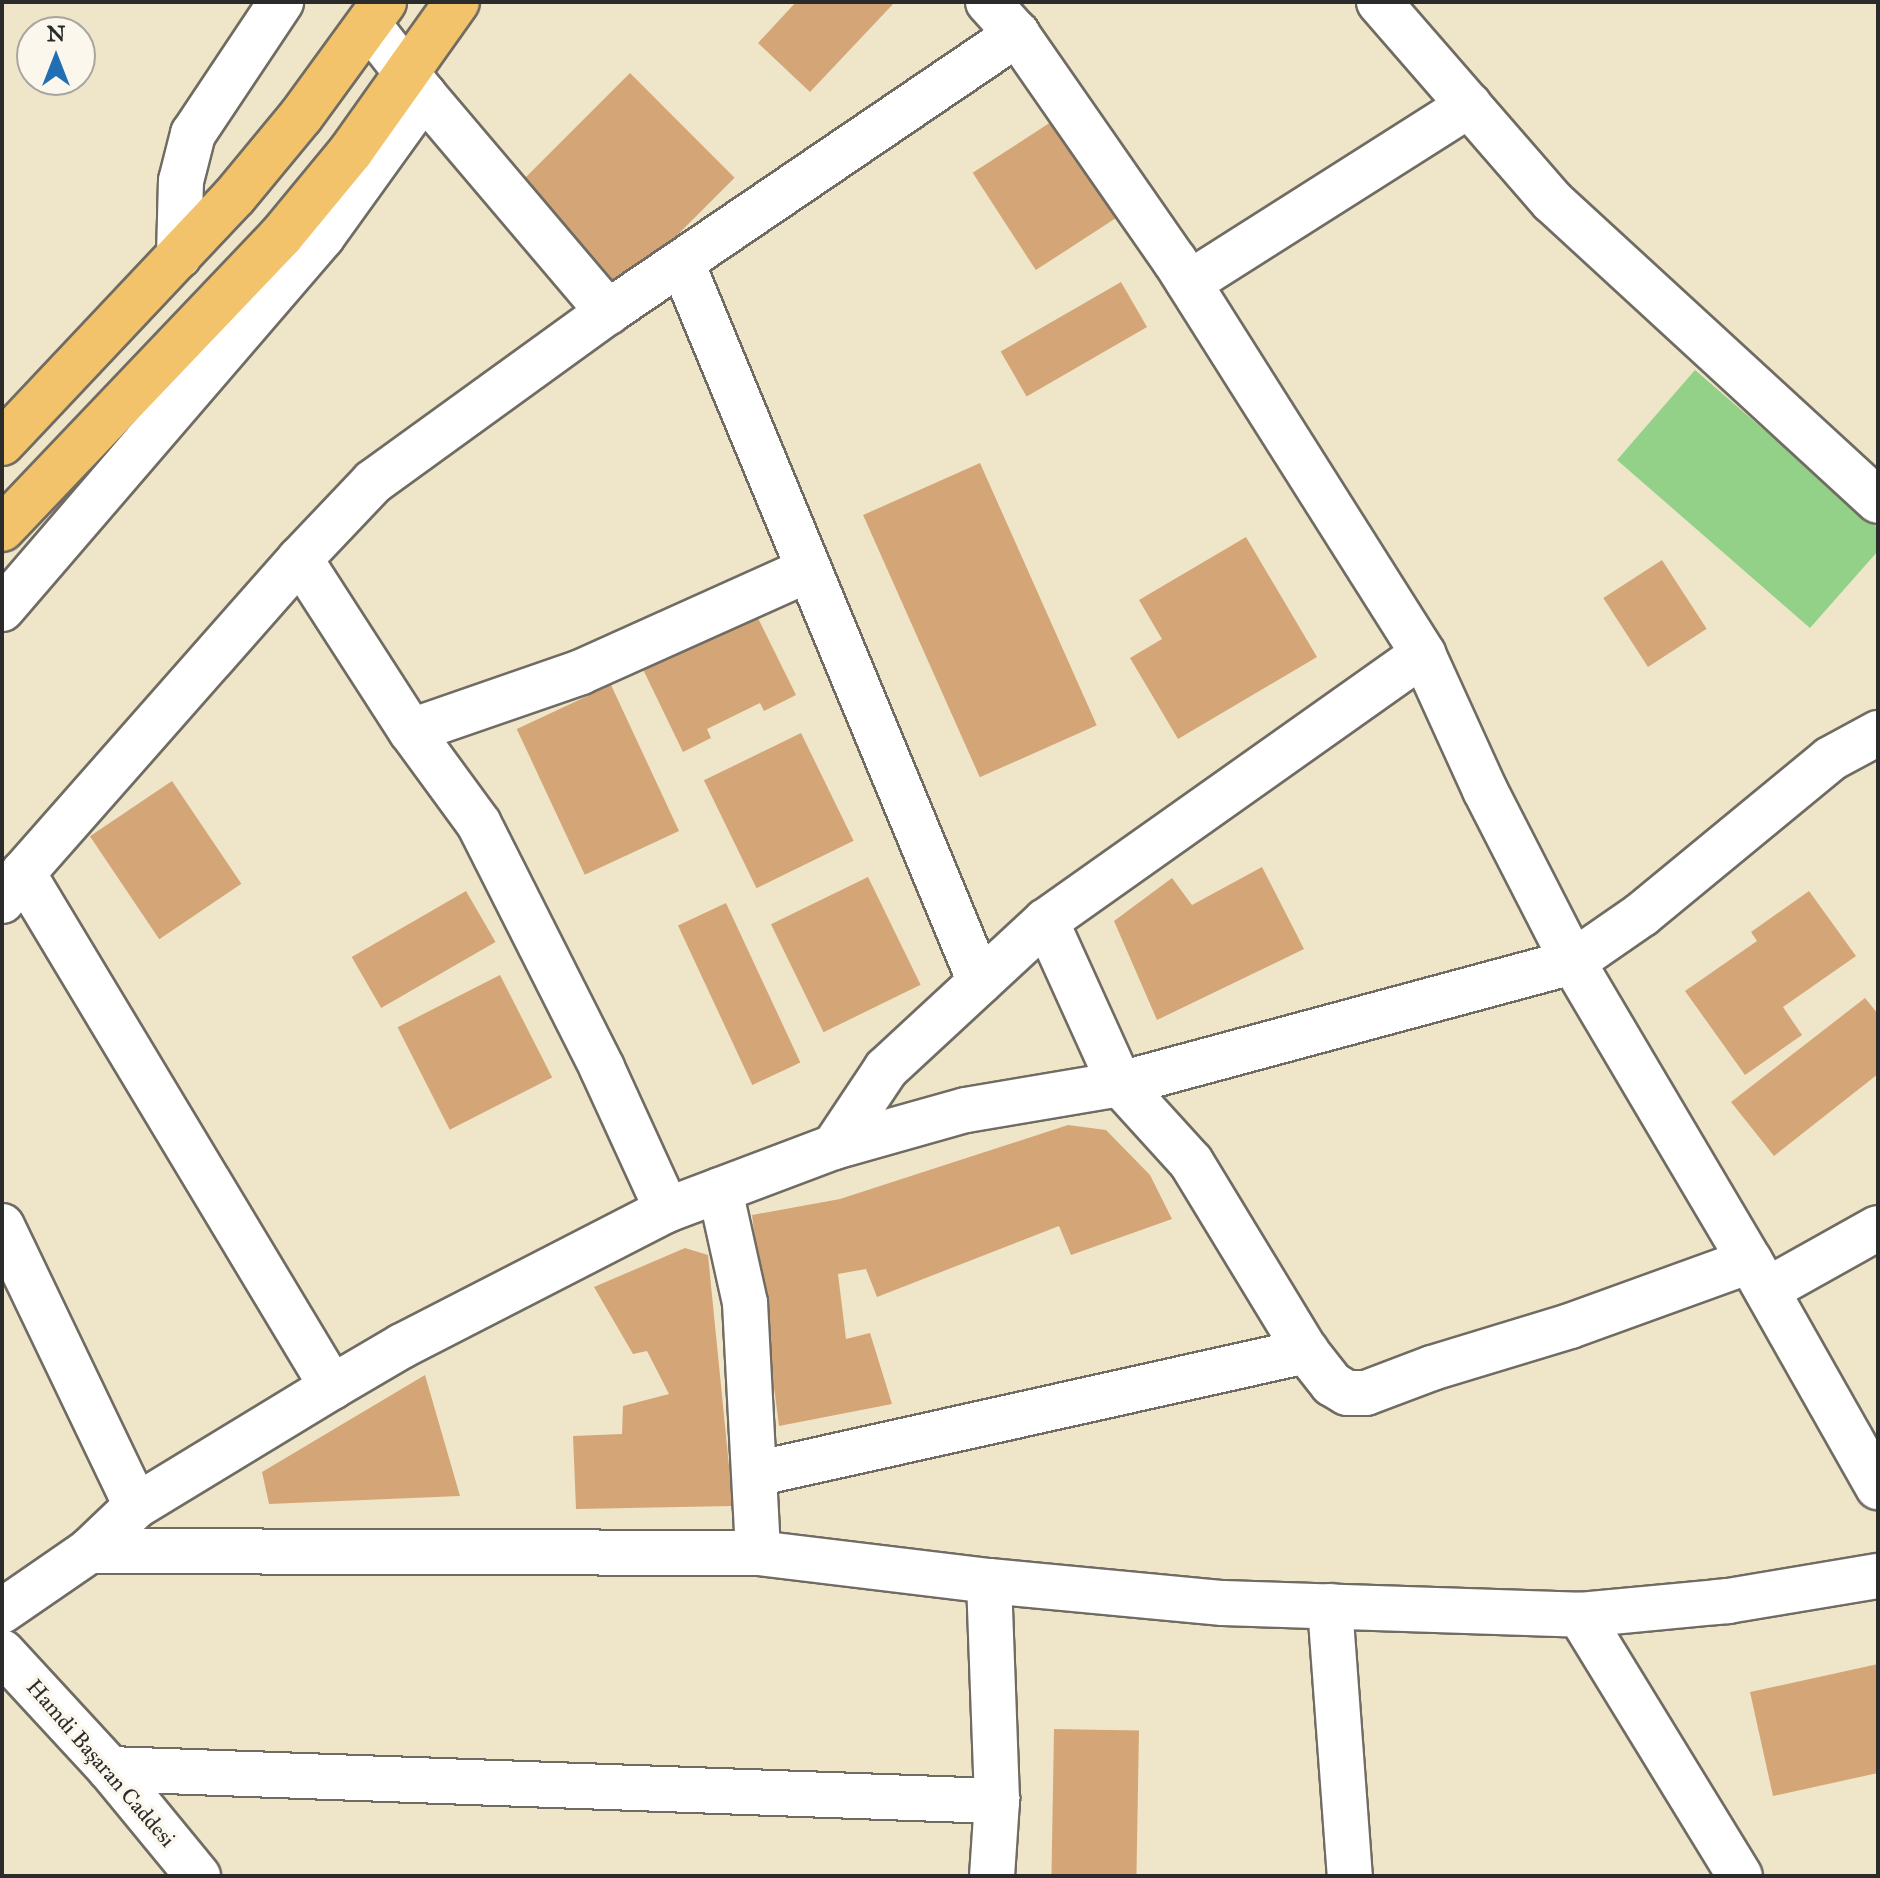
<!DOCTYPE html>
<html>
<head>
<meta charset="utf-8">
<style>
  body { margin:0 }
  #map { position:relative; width:1880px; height:1878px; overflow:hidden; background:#efe6ca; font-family:"IM FELL Great Primer",serif }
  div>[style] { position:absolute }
  .green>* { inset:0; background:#92d187 }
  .building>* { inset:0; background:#d4a677; transform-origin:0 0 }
  .roads { filter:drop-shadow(2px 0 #706c63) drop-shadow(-2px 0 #706c63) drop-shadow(0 2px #706c63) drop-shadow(0 -2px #706c63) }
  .minor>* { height:44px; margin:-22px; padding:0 22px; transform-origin:22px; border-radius:22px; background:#fff }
  .major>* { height:44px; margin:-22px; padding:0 22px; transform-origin:22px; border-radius:22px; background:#f2c36a }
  span { translate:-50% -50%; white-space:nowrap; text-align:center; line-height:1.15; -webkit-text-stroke:7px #fbf7ec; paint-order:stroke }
  .street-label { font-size:22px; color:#2b2b2b }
  .frame { position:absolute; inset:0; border:4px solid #2b2b2b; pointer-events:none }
  .north { position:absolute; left:16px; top:16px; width:80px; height:80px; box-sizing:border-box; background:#fbf7ec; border:2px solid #a8a59f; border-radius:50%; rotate:0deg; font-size:22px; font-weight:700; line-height:32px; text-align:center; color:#2b2b2b }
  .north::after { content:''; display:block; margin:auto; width:28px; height:36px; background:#1f6fb2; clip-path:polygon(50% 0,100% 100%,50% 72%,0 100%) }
</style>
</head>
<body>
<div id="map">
  <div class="green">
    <div style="clip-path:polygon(1695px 370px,1878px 528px,1878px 551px,1810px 628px,1617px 460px)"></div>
  </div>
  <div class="building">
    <div style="clip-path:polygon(796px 2px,895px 2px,810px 92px,758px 43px)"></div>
    <div style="left:630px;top:73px;width:148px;height:163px;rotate:45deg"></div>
    <div style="left:1054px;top:120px;width:116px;height:97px;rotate:57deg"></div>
    <div style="left:1121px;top:282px;width:52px;height:139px;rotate:60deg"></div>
    <div style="left:980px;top:463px;width:287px;height:128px;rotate:66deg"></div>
    <div style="clip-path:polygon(1246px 537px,1317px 657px,1178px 739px,1130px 658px,1162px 639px,1139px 600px)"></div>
    <div style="left:1662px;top:560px;width:82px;height:70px;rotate:57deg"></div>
    <div style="clip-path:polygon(749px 600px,796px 695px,764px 711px,760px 703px,707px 729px,711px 738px,683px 752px,636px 655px)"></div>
    <div style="left:611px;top:685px;width:161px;height:104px;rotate:65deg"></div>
    <div style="left:801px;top:733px;width:120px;height:108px;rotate:64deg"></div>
    <div style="left:172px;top:781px;width:124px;height:99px;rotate:56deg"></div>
    <div style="clip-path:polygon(1262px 867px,1304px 949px,1157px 1020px,1114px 921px,1172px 878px,1192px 905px)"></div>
    <div style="left:868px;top:877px;width:120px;height:108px;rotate:64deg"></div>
    <div style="left:466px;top:891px;width:59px;height:132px;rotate:60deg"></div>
    <div style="clip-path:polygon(1809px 891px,1856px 956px,1783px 1007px,1802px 1035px,1745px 1075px,1685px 991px,1757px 941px,1751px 932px)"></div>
    <div style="left:726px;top:903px;width:176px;height:53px;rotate:65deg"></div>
    <div style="left:500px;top:975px;width:115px;height:115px;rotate:63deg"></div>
    <div style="clip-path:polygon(1865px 998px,1878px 1014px,1878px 1074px,1774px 1156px,1731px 1102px)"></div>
    <div style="clip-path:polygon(1068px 1125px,1106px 1130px,1150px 1175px,1172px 1219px,1071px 1255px,1059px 1226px,877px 1297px,866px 1269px,838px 1274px,846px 1339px,870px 1333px,892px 1404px,779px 1426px,752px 1215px,840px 1199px)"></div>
    <div style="clip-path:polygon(685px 1248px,708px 1255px,733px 1506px,576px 1509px,573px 1436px,622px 1434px,623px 1406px,669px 1394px,647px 1351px,633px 1354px,594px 1287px)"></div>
    <div style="clip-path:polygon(425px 1375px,460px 1496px,269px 1504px,262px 1472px)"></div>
    <div style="clip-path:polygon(1878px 1664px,1878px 1773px,1773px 1796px,1750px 1692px)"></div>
    <div style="left:1054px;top:1729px;width:85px;height:147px;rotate:1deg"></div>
  </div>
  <div class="roads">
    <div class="minor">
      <div style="left:988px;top:2px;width:43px;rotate:47.8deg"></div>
      <div style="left:1017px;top:34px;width:277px;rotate:55.2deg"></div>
      <div style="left:1175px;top:261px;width:465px;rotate:57.7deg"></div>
      <div style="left:1423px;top:654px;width:149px;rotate:65.5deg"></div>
      <div style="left:1485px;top:790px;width:193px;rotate:62.9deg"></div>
      <div style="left:1573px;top:962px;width:347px;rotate:59.4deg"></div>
      <div style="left:1750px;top:1261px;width:260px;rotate:60.5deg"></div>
      <div style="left:1379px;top:2px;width:264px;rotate:49deg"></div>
      <div style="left:1552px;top:201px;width:443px;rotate:42.6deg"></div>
      <div style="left:369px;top:25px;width:89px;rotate:51.8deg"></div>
      <div style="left:424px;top:95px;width:285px;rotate:49.7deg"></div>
      <div style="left:179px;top:256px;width:75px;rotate:-88.5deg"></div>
      <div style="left:181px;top:181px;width:49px;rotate:-75.7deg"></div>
      <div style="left:193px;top:134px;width:159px;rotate:-56.3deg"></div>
      <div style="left:682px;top:263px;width:778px;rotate:67.49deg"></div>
      <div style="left:1189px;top:283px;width:332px;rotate:-32.4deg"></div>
      <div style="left:300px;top:559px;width:205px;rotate:57.2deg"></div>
      <div style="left:411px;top:731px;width:115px;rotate:53.8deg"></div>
      <div style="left:479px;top:824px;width:273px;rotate:63.2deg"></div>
      <div style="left:602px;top:1068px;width:156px;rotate:65.4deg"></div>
      <div style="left:2px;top:609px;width:491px;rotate:-49.3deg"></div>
      <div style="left:322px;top:237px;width:175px;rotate:-54.3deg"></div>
      <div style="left:411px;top:731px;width:180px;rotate:-19.1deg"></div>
      <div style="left:581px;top:672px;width:249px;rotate:-24.2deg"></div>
      <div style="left:23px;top:873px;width:600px;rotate:58.99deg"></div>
      <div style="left:2px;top:901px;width:35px;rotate:-53deg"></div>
      <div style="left:23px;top:873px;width:419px;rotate:-48.6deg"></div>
      <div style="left:300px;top:559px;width:106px;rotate:-46.5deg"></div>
      <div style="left:373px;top:482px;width:290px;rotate:-35.9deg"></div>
      <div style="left:608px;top:312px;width:495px;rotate:-34.2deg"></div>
      <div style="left:1046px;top:921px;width:179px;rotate:65.6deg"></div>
      <div style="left:1120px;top:1084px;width:105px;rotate:47.7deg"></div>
      <div style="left:1191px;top:1162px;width:221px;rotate:58.7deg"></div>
      <div style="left:1306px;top:1351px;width:42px;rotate:51.8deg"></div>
      <div style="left:1332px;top:1384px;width:17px;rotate:31deg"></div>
      <div style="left:1347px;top:1393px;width:19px"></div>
      <div style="left:1366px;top:1393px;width:71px;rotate:-20.7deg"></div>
      <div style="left:1432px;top:1368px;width:144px;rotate:-16.9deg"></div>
      <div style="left:1570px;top:1326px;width:191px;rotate:-19.9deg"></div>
      <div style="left:834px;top:1147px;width:94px;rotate:-56.3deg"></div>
      <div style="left:886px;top:1069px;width:218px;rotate:-42.8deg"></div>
      <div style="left:1046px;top:921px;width:462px;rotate:-35.3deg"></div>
      <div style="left:720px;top:1190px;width:116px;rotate:77.5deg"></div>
      <div style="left:745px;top:1303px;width:250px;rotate:87deg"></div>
      <div style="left:2px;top:1226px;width:310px;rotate:64.4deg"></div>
      <div style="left:1767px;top:1290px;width:127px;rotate:-29.2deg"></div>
      <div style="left:755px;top:1474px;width:565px;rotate:-12.58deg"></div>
      <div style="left:89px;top:1551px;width:669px;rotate:0.17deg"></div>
      <div style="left:758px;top:1553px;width:233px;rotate:6.9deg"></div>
      <div style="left:989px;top:1581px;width:235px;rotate:5.4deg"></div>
      <div style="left:1223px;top:1603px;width:357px;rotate:1.9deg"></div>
      <div style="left:1580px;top:1615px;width:149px;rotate:-5.4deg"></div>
      <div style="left:1728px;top:1601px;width:152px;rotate:-9.5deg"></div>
      <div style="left:989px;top:1581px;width:220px;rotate:87.9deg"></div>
      <div style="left:997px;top:1801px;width:75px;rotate:93.8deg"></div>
      <div style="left:1330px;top:1606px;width:271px;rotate:85.8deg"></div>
      <div style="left:2px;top:1611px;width:106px;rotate:-34.6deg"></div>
      <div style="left:89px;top:1551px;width:65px;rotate:-43.8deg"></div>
      <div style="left:136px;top:1506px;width:229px;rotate:-31.3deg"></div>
      <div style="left:332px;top:1387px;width:81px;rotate:-30.4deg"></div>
      <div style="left:402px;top:1346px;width:298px;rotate:-27.2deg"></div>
      <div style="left:667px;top:1210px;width:178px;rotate:-20.7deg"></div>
      <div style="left:834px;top:1147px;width:137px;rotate:-15.7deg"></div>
      <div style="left:966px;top:1110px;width:156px;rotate:-9.6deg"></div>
      <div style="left:1120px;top:1084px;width:469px;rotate:-15.1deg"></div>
      <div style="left:1573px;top:962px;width:83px;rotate:-34.7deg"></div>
      <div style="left:1641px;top:915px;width:245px;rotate:-39.5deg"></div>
      <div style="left:1830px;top:759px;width:55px;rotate:-28.4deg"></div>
      <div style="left:1580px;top:1615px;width:306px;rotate:58.5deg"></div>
      <div style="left:2px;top:1652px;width:159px;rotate:47.3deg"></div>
      <div style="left:110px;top:1769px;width:139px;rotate:50.6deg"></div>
      <div style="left:110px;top:1769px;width:888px;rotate:2.07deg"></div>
    </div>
    <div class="major">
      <div style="left:2px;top:443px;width:338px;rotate:-46.7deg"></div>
      <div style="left:234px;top:197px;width:105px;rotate:-50.4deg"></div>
      <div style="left:301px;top:116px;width:141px;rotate:-53.9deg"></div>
      <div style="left:2px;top:529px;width:405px;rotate:-46.4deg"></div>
      <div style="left:281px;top:236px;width:110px;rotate:-50.5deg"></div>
      <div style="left:351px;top:151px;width:183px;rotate:-54.6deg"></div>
    </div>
  </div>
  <div class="street-label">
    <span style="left:101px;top:1763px;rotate:49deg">Hamdi Başaran Caddesi</span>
  </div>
  <div class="frame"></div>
  <div class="north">N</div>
</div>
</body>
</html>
